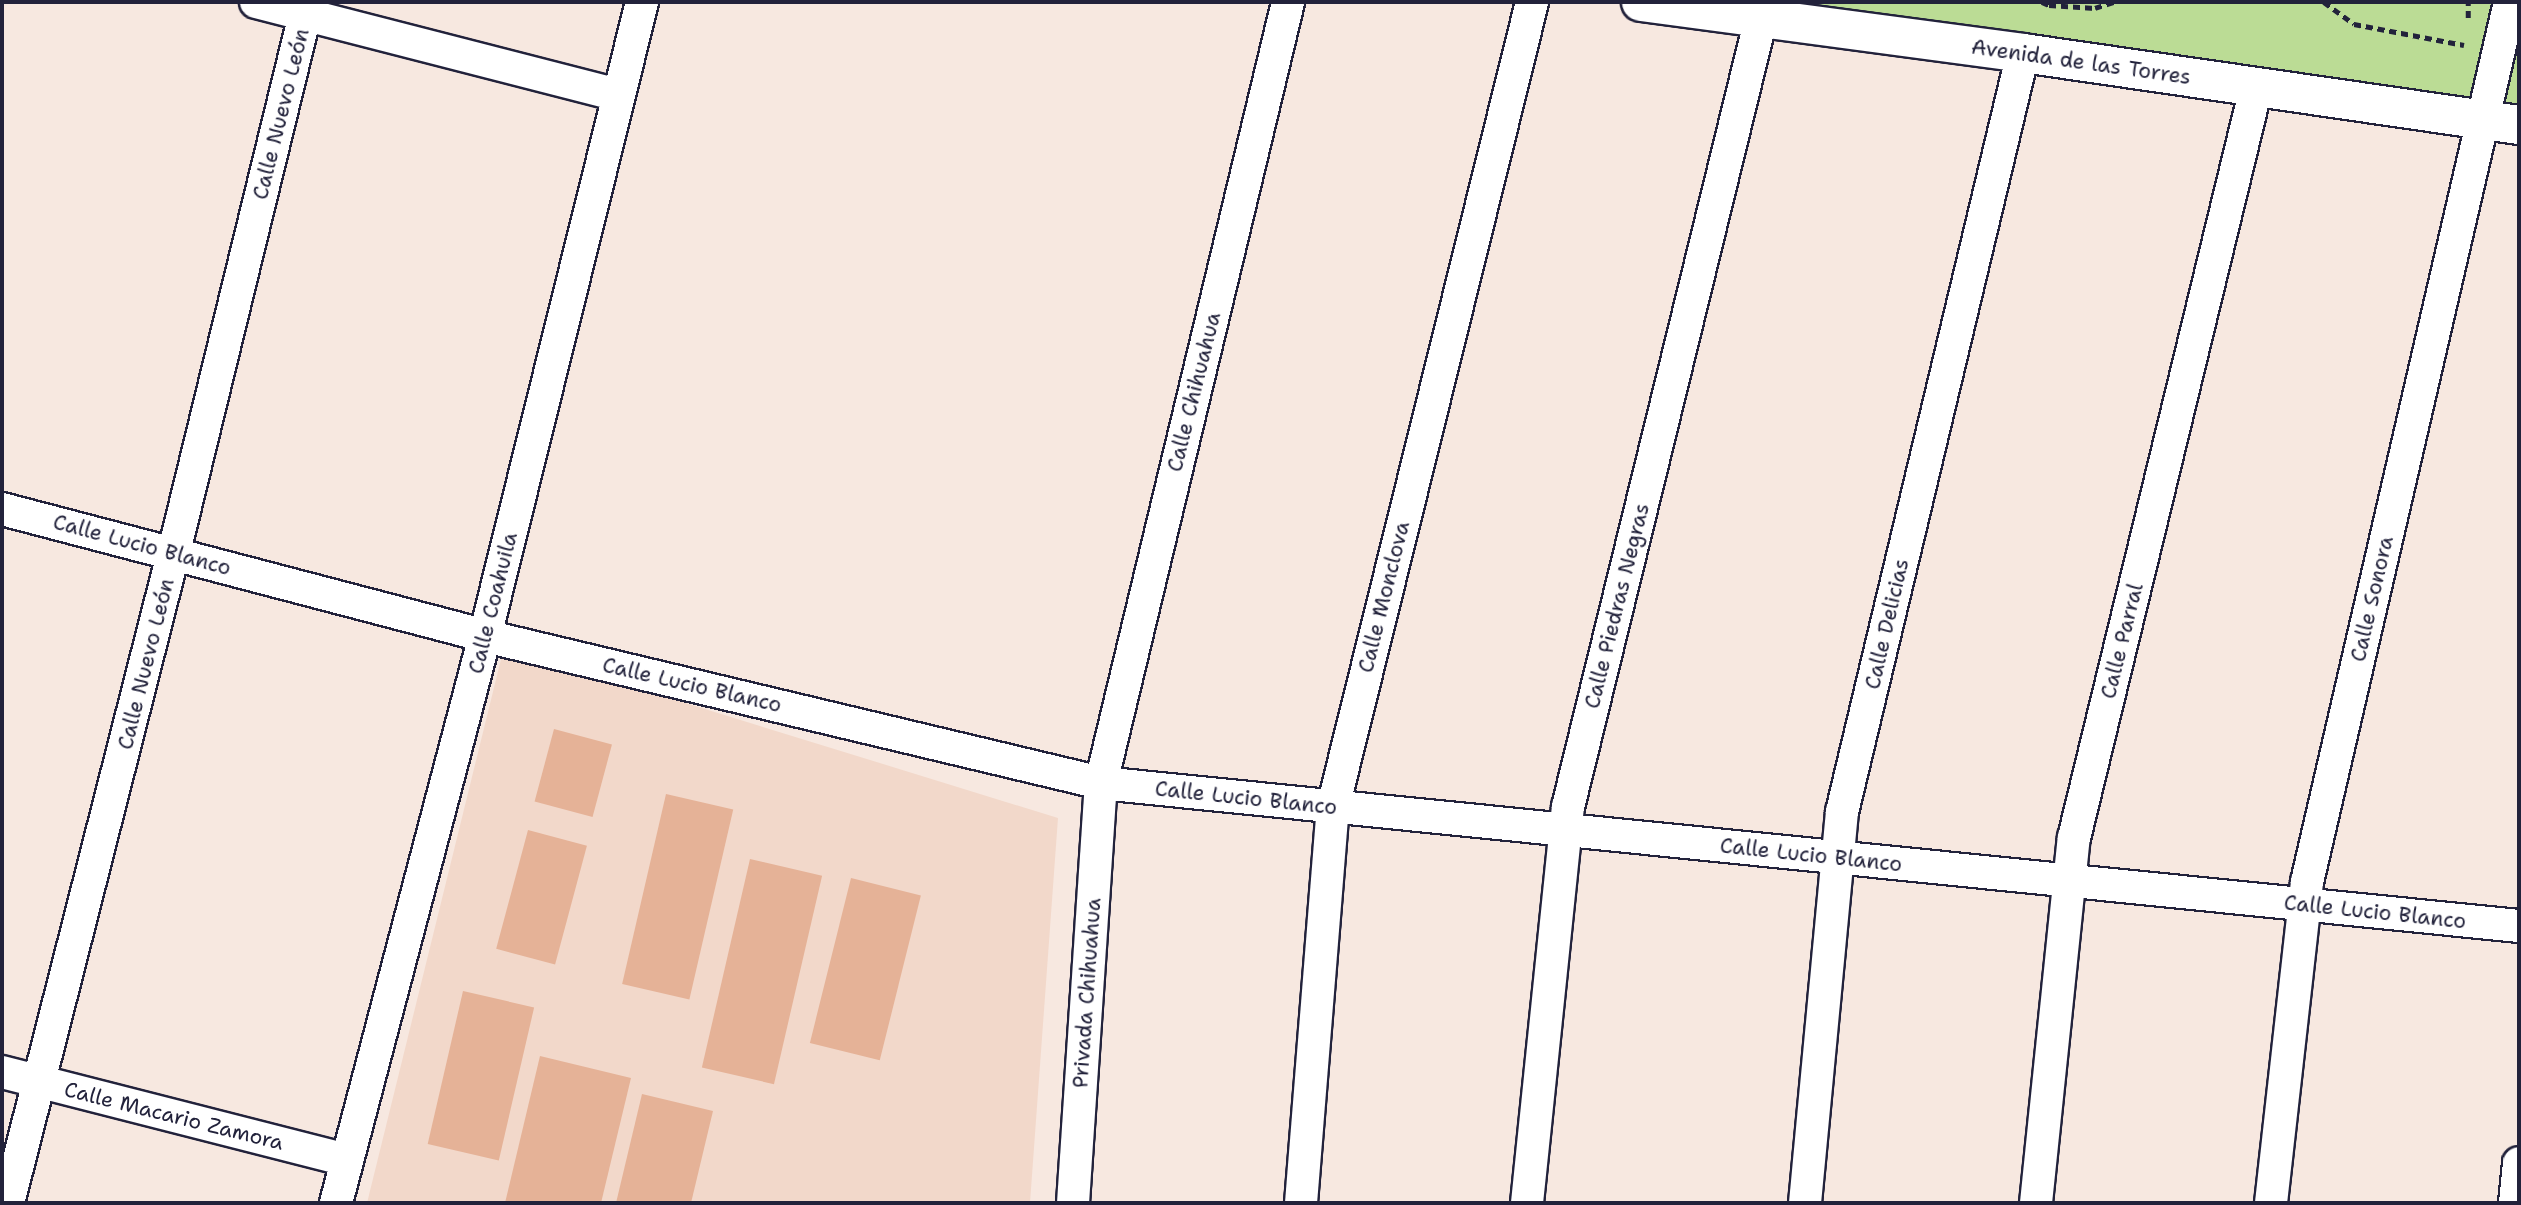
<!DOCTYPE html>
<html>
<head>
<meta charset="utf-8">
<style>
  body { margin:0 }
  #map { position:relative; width:2521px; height:1205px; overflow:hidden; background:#f7e8e0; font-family:"Shantell Sans",sans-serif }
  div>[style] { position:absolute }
  .built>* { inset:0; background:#f2d8ca }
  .green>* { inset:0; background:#bbdc95 }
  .building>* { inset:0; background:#e5b297; transform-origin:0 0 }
  .path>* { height:4.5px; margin-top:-2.25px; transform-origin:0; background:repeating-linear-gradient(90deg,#22223b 0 7px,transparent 0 12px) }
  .roads { filter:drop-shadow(2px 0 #22223b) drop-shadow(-2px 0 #22223b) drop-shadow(0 2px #22223b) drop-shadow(0 -2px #22223b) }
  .minor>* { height:32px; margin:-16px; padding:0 16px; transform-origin:16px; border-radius:16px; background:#fff }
  .tertiary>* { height:38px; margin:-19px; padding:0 19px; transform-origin:19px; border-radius:19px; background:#fff }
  span { translate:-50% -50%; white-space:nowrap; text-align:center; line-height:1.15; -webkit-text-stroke:6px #fff; paint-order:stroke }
  .street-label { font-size:21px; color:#22223b }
  .frame { position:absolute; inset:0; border:4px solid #22223b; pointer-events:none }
</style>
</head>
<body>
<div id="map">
  <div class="built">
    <div style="clip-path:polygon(504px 647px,1058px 818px,1030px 1203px,367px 1203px)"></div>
  </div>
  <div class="green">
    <div style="clip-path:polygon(1779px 2px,2519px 2px,2519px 107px)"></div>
  </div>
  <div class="building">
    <div style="left:554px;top:729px;width:60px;height:75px;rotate:15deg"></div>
    <div style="left:666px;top:794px;width:69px;height:195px;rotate:13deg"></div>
    <div style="left:528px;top:830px;width:61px;height:123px;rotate:15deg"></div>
    <div style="left:750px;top:859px;width:74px;height:214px;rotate:13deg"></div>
    <div style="left:851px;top:878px;width:72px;height:170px;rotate:14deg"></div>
    <div style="left:463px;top:991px;width:73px;height:157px;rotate:13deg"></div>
    <div style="clip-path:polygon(540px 1056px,631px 1078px,601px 1203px,505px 1203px)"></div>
    <div style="clip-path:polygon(642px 1094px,713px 1111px,691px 1203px,616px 1203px)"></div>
  </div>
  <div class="path">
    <div style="left:2042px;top:2px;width:8px;rotate:23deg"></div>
    <div style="left:2049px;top:5px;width:46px;rotate:3.7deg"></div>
    <div style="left:2095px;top:8px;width:20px;rotate:-18deg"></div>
    <div style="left:2324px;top:2px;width:37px;rotate:36deg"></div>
    <div style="left:2354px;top:24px;width:112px;rotate:10.8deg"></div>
    <div style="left:2468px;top:18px;width:16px;rotate:-90deg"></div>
  </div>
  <div class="roads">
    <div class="minor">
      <div style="left:256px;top:2px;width:374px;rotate:14.4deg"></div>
      <div style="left:2px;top:509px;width:499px;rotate:14.7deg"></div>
      <div style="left:485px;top:636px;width:633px;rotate:13.42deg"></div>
      <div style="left:1101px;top:783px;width:1425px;rotate:5.76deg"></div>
      <div style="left:2px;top:1072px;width:356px;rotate:14.3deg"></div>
      <div style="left:8px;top:1203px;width:702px;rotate:-75.73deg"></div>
      <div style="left:181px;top:523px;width:536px;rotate:-76.3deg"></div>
      <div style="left:336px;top:1203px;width:586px;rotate:-75.28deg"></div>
      <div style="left:485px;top:636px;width:653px;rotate:-76.09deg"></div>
      <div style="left:1073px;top:1203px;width:421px;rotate:-86.2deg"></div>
      <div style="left:1101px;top:783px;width:803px;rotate:-76.53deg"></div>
      <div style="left:1301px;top:1203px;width:397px;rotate:-85.4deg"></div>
      <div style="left:1333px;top:807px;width:829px;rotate:-76.11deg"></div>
      <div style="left:1527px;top:1203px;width:398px;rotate:-84.1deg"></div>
      <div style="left:1568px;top:807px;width:812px;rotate:-76.25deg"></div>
      <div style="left:1805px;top:1203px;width:393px;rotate:-84.6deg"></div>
      <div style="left:1842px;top:812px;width:780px;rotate:-76.59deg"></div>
      <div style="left:2036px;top:1203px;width:367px;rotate:-84.1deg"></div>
      <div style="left:2074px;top:838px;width:772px;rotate:-76.36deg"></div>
      <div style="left:2271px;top:1203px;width:323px;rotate:-83.6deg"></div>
      <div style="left:2307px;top:882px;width:903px;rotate:-77.01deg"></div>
      <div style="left:2515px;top:1203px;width:40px;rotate:-84.3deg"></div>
    </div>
    <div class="tertiary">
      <div style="left:1641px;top:2px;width:385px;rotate:7.6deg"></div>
      <div style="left:2023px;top:53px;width:501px;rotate:8.26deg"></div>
    </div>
  </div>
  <div class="street-label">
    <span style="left:2081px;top:62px;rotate:8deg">Avenida de las Torres</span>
    <span style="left:281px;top:114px;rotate:-76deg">Calle Nuevo León</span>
    <span style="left:1194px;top:392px;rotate:-76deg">Calle Chihuahua</span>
    <span style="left:142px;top:545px;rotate:15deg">Calle Lucio Blanco</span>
    <span style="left:1384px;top:597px;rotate:-76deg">Calle Monclova</span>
    <span style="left:2372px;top:599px;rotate:-77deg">Calle Sonora</span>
    <span style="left:493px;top:603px;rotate:-76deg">Calle Coahuila</span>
    <span style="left:1617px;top:606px;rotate:-76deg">Calle Piedras Negras</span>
    <span style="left:1887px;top:624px;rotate:-77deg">Calle Delicias</span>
    <span style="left:2122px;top:641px;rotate:-76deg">Calle Parral</span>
    <span style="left:146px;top:664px;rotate:-76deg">Calle Nuevo León</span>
    <span style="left:692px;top:685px;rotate:13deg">Calle Lucio Blanco</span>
    <span style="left:1246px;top:798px;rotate:6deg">Calle Lucio Blanco</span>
    <span style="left:1811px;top:855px;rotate:6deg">Calle Lucio Blanco</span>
    <span style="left:2375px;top:912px;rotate:6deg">Calle Lucio Blanco</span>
    <span style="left:1087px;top:993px;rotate:-86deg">Privada Chihuahua</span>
    <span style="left:174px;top:1116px;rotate:14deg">Calle Macario Zamora</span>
  </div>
  <div class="frame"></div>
</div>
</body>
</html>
